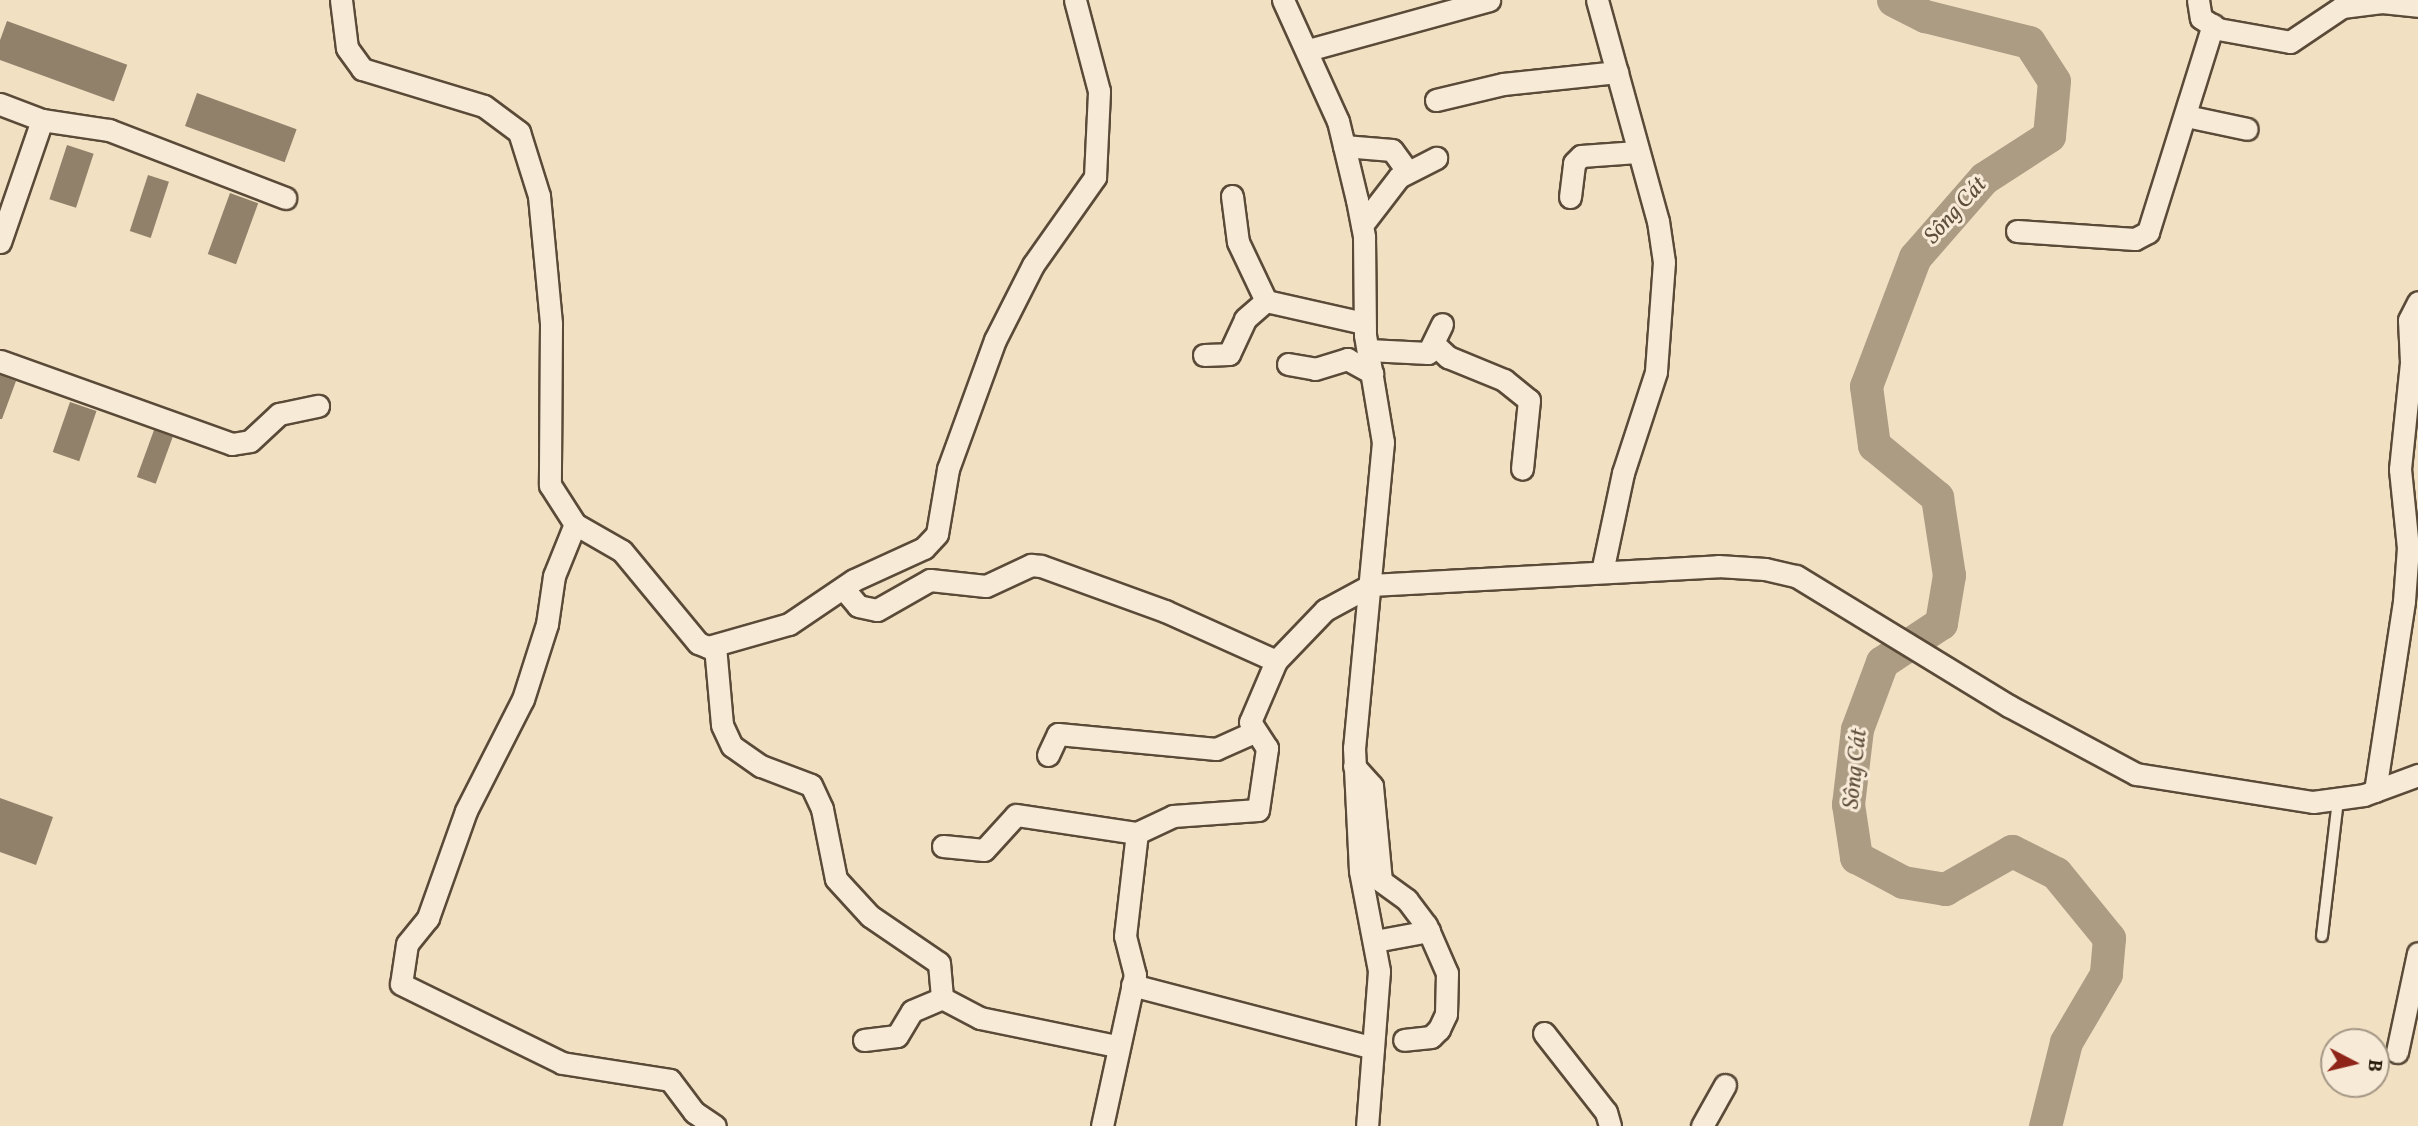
<!DOCTYPE html>
<html>
<head>
<meta charset="utf-8">
<style>
  body { margin:0 }
  #map { position:relative; width:2418px; height:1126px; overflow:hidden; background:#f2e0c3; font-family:Vollkorn,serif }
  div>[style] { position:absolute }
  .river>* { height:33px; margin:-16.5px; padding:0 16.5px; transform-origin:16.5px; border-radius:16.5px; background:#ad9c84 }
  .building>* { inset:0; background:#91806a; transform-origin:0 0 }
  .roads { filter:drop-shadow(2px 0 #5a4a38) drop-shadow(-2px 0 #5a4a38) drop-shadow(0 2px #5a4a38) drop-shadow(0 -2px #5a4a38) }
  .service>* { height:10px; margin:-5px; padding:0 5px; transform-origin:5px; border-radius:5px; background:#f7ebd8 }
  .minor>* { height:21px; margin:-10.5px; padding:0 10.5px; transform-origin:10.5px; border-radius:10.5px; background:#f7ebd8 }
  span { translate:-50% -50%; white-space:nowrap; text-align:center; line-height:1.15; -webkit-text-stroke:6px #f7ebd8; paint-order:stroke }
  .water-label { font-size:23px; color:#5d4d3a; font-style:italic }
  .north { position:absolute; left:2320px; top:1028px; width:70px; height:70px; box-sizing:border-box; background:#f7ebd8; border:2px solid #a49785; border-radius:50%; rotate:97deg; font-size:19px; font-weight:700; line-height:28px; text-align:center; color:#271809 }
  .north::after { content:''; display:block; margin:auto; width:24px; height:32px; background:#8f2418; clip-path:polygon(50% 0,100% 100%,50% 72%,0 100%) }
</style>
</head>
<body>
<div id="map">
  <div class="river">
    <div style="left:1893px;top:0;width:36px;rotate:27deg"></div>
    <div style="left:1925px;top:16px;width:107px;rotate:14deg"></div>
    <div style="left:2029px;top:42px;width:46px;rotate:57.3deg"></div>
    <div style="left:2054px;top:81px;width:55px;rotate:95.2deg"></div>
    <div style="left:2049px;top:136px;width:77px;rotate:147.1deg"></div>
    <div style="left:1984px;top:178px;width:105px;rotate:131.1deg"></div>
    <div style="left:1915px;top:257px;width:138px;rotate:110.8deg"></div>
    <div style="left:1866px;top:386px;width:60px;rotate:82.3deg"></div>
    <div style="left:1874px;top:445px;width:82px;rotate:39.5deg"></div>
    <div style="left:1937px;top:497px;width:79px;rotate:81.3deg"></div>
    <div style="left:1949px;top:575px;width:49px;rotate:99.5deg"></div>
    <div style="left:1941px;top:623px;width:71px;rotate:146.5deg"></div>
    <div style="left:1882px;top:662px;width:72px;rotate:110.5deg"></div>
    <div style="left:1857px;top:729px;width:76px;rotate:96.8deg"></div>
    <div style="left:1848px;top:804px;width:54px;rotate:81.4deg"></div>
    <div style="left:1856px;top:857px;width:53px;rotate:28deg"></div>
    <div style="left:1903px;top:882px;width:43px;rotate:9.5deg"></div>
    <div style="left:1945px;top:889px;width:77px;rotate:-29.6deg"></div>
    <div style="left:2012px;top:851px;width:49px;rotate:26.6deg"></div>
    <div style="left:2056px;top:873px;width:84px;rotate:50.8deg"></div>
    <div style="left:2109px;top:938px;width:36px;rotate:95deg"></div>
    <div style="left:2106px;top:974px;width:79px;rotate:120.5deg"></div>
    <div style="left:2066px;top:1042px;width:87px;rotate:104deg"></div>
  </div>
  <div class="building">
    <div style="left:7px;top:21px;width:128px;height:39px;rotate:20deg"></div>
    <div style="left:197px;top:93px;width:106px;height:35px;rotate:20deg"></div>
    <div style="left:67px;top:145px;width:28px;height:57px;rotate:18deg"></div>
    <div style="left:148px;top:175px;width:22px;height:59px;rotate:18deg"></div>
    <div style="left:230px;top:193px;width:30px;height:65px;rotate:20deg"></div>
    <div style="clip-path:polygon(0 375px,16px 381px,2px 419px,0 419px)"></div>
    <div style="left:70px;top:402px;width:28px;height:53px;rotate:19deg"></div>
    <div style="left:154px;top:430px;width:20px;height:50px;rotate:20deg"></div>
    <div style="clip-path:polygon(0 798px,53px 817px,36px 865px,0 852px)"></div>
  </div>
  <div class="roads">
    <div class="service">
      <div style="left:2322px;top:936px;width:137px;rotate:-83.3deg"></div>
    </div>
    <div class="minor">
      <div style="left:341px;top:0;width:48px;rotate:82.9deg"></div>
      <div style="left:347px;top:48px;width:26px;rotate:54deg"></div>
      <div style="left:362px;top:69px;width:127px;rotate:16.9deg"></div>
      <div style="left:484px;top:106px;width:44px;rotate:36.6deg"></div>
      <div style="left:519px;top:132px;width:67px;rotate:72.6deg"></div>
      <div style="left:539px;top:196px;width:129px;rotate:84.6deg"></div>
      <div style="left:551px;top:324px;width:161px;rotate:90.4deg"></div>
      <div style="left:550px;top:485px;width:46px;rotate:57.3deg"></div>
      <div style="left:575px;top:524px;width:54px;rotate:29.9deg"></div>
      <div style="left:622px;top:551px;width:119px;rotate:50.4deg"></div>
      <div style="left:698px;top:643px;width:11px;rotate:22deg"></div>
      <div style="left:708px;top:647px;width:84px;rotate:-15.9deg"></div>
      <div style="left:789px;top:624px;width:78px;rotate:-34.1deg"></div>
      <div style="left:854px;top:580px;width:77px;rotate:-24.6deg"></div>
      <div style="left:924px;top:548px;width:19px;rotate:-47deg"></div>
      <div style="left:937px;top:534px;width:66px;rotate:-80.4deg"></div>
      <div style="left:948px;top:469px;width:137px;rotate:-70deg"></div>
      <div style="left:995px;top:340px;width:84px;rotate:-63.1deg"></div>
      <div style="left:1033px;top:265px;width:108px;rotate:-54.8deg"></div>
      <div style="left:1095px;top:177px;width:86px;rotate:-87.3deg"></div>
      <div style="left:1099px;top:91px;width:94px;rotate:-104.8deg"></div>
      <div style="left:1283px;top:0;width:133px;rotate:65.6deg"></div>
      <div style="left:1338px;top:121px;width:81px;rotate:76.5deg"></div>
      <div style="left:1357px;top:200px;width:38px;rotate:79deg"></div>
      <div style="left:1364px;top:237px;width:98px;rotate:89.4deg"></div>
      <div style="left:1365px;top:335px;width:109px;rotate:80.5deg"></div>
      <div style="left:1383px;top:442px;width:307px;rotate:95.4deg"></div>
      <div style="left:1354px;top:748px;width:123px;rotate:87.2deg"></div>
      <div style="left:1360px;top:871px;width:102px;rotate:79.2deg"></div>
      <div style="left:1379px;top:971px;width:155px;rotate:94.4deg"></div>
      <div style="left:1597px;top:0;width:229px;rotate:74.6deg"></div>
      <div style="left:1658px;top:221px;width:41px;rotate:81.7deg"></div>
      <div style="left:1664px;top:262px;width:110px;rotate:94.2deg"></div>
      <div style="left:1656px;top:372px;width:106px;rotate:108.1deg"></div>
      <div style="left:1623px;top:473px;width:101px;rotate:102deg"></div>
      <div style="left:2198px;top:0;width:18px;rotate:81deg"></div>
      <div style="left:2201px;top:18px;width:20px;rotate:33deg"></div>
      <div style="left:2218px;top:29px;width:73px;rotate:10.2deg"></div>
      <div style="left:2290px;top:42px;width:63px;rotate:-33.9deg"></div>
      <div style="left:2342px;top:7px;width:40px;rotate:-7.1deg"></div>
      <div style="left:2382px;top:2px;width:36px;rotate:6deg"></div>
      <div style="left:1308px;top:50px;width:188px;rotate:-15.4deg"></div>
      <div style="left:1436px;top:100px;width:69px;rotate:-13.4deg"></div>
      <div style="left:1503px;top:84px;width:115px;rotate:-6deg"></div>
      <div style="left:0;top:104px;width:45px;rotate:20.9deg"></div>
      <div style="left:42px;top:120px;width:68px;rotate:8.5deg"></div>
      <div style="left:109px;top:130px;width:189px;rotate:21.1deg"></div>
      <div style="left:2186px;top:116px;width:62px;rotate:12deg"></div>
      <div style="left:1344px;top:146px;width:48px;rotate:4.8deg"></div>
      <div style="left:1392px;top:150px;width:26px;rotate:54deg"></div>
      <div style="left:1232px;top:196px;width:46px;rotate:82.6deg"></div>
      <div style="left:1238px;top:242px;width:65px;rotate:64.6deg"></div>
      <div style="left:1570px;top:197px;width:34px;rotate:-83deg"></div>
      <div style="left:1574px;top:163px;width:10px;rotate:-45deg"></div>
      <div style="left:1581px;top:156px;width:56px;rotate:-4.1deg"></div>
      <div style="left:1362px;top:225px;width:61px;rotate:-52.4deg"></div>
      <div style="left:1399px;top:177px;width:42px;rotate:-27.2deg"></div>
      <div style="left:2017px;top:231px;width:118px;rotate:3.9deg"></div>
      <div style="left:2135px;top:239px;width:15px;rotate:-28deg"></div>
      <div style="left:2148px;top:232px;width:217px;rotate:-72.6deg"></div>
      <div style="left:0;top:242px;width:129px;rotate:-71deg"></div>
      <div style="left:1435px;top:345px;width:18px;rotate:43deg"></div>
      <div style="left:1448px;top:357px;width:61px;rotate:22.3deg"></div>
      <div style="left:1504px;top:380px;width:32px;rotate:39deg"></div>
      <div style="left:1529px;top:400px;width:69px;rotate:95.8deg"></div>
      <div style="left:1368px;top:350px;width:60px;rotate:2.9deg"></div>
      <div style="left:1428px;top:353px;width:32px;rotate:-64deg"></div>
      <div style="left:1204px;top:355px;width:25px;rotate:-2deg"></div>
      <div style="left:1229px;top:354px;width:38px;rotate:-65deg"></div>
      <div style="left:1245px;top:319px;width:28px;rotate:-41deg"></div>
      <div style="left:1266px;top:301px;width:100px;rotate:12.7deg"></div>
      <div style="left:0;top:361px;width:246px;rotate:19.7deg"></div>
      <div style="left:232px;top:444px;width:18px;rotate:-9deg"></div>
      <div style="left:250px;top:441px;width:40px;rotate:-43deg"></div>
      <div style="left:279px;top:414px;width:40px;rotate:-12deg"></div>
      <div style="left:1288px;top:364px;width:27px;rotate:10deg"></div>
      <div style="left:1315px;top:369px;width:34px;rotate:-17deg"></div>
      <div style="left:1347px;top:359px;width:29px;rotate:29deg"></div>
      <div style="left:575px;top:524px;width:56px;rotate:112deg"></div>
      <div style="left:554px;top:576px;width:49px;rotate:98.3deg"></div>
      <div style="left:547px;top:624px;width:79px;rotate:107.7deg"></div>
      <div style="left:523px;top:699px;width:126px;rotate:117deg"></div>
      <div style="left:466px;top:811px;width:114px;rotate:109.6deg"></div>
      <div style="left:428px;top:918px;width:33px;rotate:129deg"></div>
      <div style="left:407px;top:944px;width:40px;rotate:98.5deg"></div>
      <div style="left:401px;top:984px;width:179px;rotate:26.1deg"></div>
      <div style="left:562px;top:1063px;width:109px;rotate:8.9deg"></div>
      <div style="left:670px;top:1080px;width:40px;rotate:53deg"></div>
      <div style="left:694px;top:1112px;width:25px;rotate:34deg"></div>
      <div style="left:843px;top:588px;width:23px;rotate:50deg"></div>
      <div style="left:858px;top:606px;width:19px;rotate:12deg"></div>
      <div style="left:877px;top:610px;width:61px;rotate:-29.5deg"></div>
      <div style="left:930px;top:580px;width:56px;rotate:6.1deg"></div>
      <div style="left:986px;top:586px;width:50px;rotate:-25deg"></div>
      <div style="left:1031px;top:565px;width:10px;rotate:6deg"></div>
      <div style="left:1041px;top:566px;width:132px;rotate:19.9deg"></div>
      <div style="left:1165px;top:611px;width:122px;rotate:24.2deg"></div>
      <div style="left:1276px;top:661px;width:71px;rotate:-46.1deg"></div>
      <div style="left:1325px;top:610px;width:52px;rotate:-28.5deg"></div>
      <div style="left:1371px;top:585px;width:348px;rotate:-3.1deg"></div>
      <div style="left:1718px;top:566px;width:47px;rotate:3.7deg"></div>
      <div style="left:1765px;top:569px;width:32px;rotate:13deg"></div>
      <div style="left:1796px;top:576px;width:250px;rotate:31.4deg"></div>
      <div style="left:2009px;top:706px;width:144px;rotate:28.2deg"></div>
      <div style="left:2136px;top:774px;width:179px;rotate:9deg"></div>
      <div style="left:2313px;top:802px;width:51px;rotate:-7.8deg"></div>
      <div style="left:2364px;top:795px;width:58px;rotate:-20.3deg"></div>
      <div style="left:715px;top:646px;width:79px;rotate:84.9deg"></div>
      <div style="left:722px;top:725px;width:23px;rotate:65deg"></div>
      <div style="left:732px;top:746px;width:35px;rotate:35deg"></div>
      <div style="left:761px;top:766px;width:53px;rotate:20.8deg"></div>
      <div style="left:811px;top:785px;width:26px;rotate:65deg"></div>
      <div style="left:822px;top:809px;width:71px;rotate:78.7deg"></div>
      <div style="left:836px;top:879px;width:50px;rotate:47.4deg"></div>
      <div style="left:870px;top:916px;width:83px;rotate:34.3deg"></div>
      <div style="left:939px;top:963px;width:35px;rotate:85deg"></div>
      <div style="left:1048px;top:755px;width:23px;rotate:-65deg"></div>
      <div style="left:1058px;top:734px;width:159px;rotate:5.4deg"></div>
      <div style="left:1216px;top:749px;width:42px;rotate:-24.1deg"></div>
      <div style="left:1354px;top:766px;width:27px;rotate:48deg"></div>
      <div style="left:1372px;top:786px;width:95px;rotate:84.6deg"></div>
      <div style="left:1381px;top:881px;width:32px;rotate:36deg"></div>
      <div style="left:1407px;top:900px;width:31px;rotate:53deg"></div>
      <div style="left:1426px;top:925px;width:52px;rotate:66.4deg"></div>
      <div style="left:1447px;top:973px;width:41px;rotate:91.4deg"></div>
      <div style="left:1446px;top:1014px;width:17px;rotate:115deg"></div>
      <div style="left:1439px;top:1029px;width:11px;rotate:135deg"></div>
      <div style="left:1431px;top:1037px;width:27px;rotate:174deg"></div>
      <div style="left:2375px;top:791px;width:192px;rotate:-81.3deg"></div>
      <div style="left:2404px;top:601px;width:53px;rotate:-85.7deg"></div>
      <div style="left:2408px;top:548px;width:79px;rotate:-95.8deg"></div>
      <div style="left:2400px;top:469px;width:108px;rotate:-84.1deg"></div>
      <div style="left:2411px;top:362px;width:42px;rotate:-92.7deg"></div>
      <div style="left:2409px;top:320px;width:20px;rotate:-63deg"></div>
      <div style="left:943px;top:846px;width:41px;rotate:5.6deg"></div>
      <div style="left:984px;top:850px;width:47px;rotate:-47.6deg"></div>
      <div style="left:1016px;top:815px;width:122px;rotate:8.5deg"></div>
      <div style="left:1375px;top:941px;width:55px;rotate:-10.5deg"></div>
      <div style="left:1132px;top:985px;width:249px;rotate:14.6deg"></div>
      <div style="left:1544px;top:1033px;width:100px;rotate:51.9deg"></div>
      <div style="left:1606px;top:1112px;width:15px;rotate:74deg"></div>
      <div style="left:864px;top:1040px;width:33px;rotate:-7deg"></div>
      <div style="left:897px;top:1036px;width:29px;rotate:-59deg"></div>
      <div style="left:912px;top:1011px;width:33px;rotate:-23deg"></div>
      <div style="left:942px;top:998px;width:43px;rotate:27.8deg"></div>
      <div style="left:980px;top:1018px;width:139px;rotate:11.6deg"></div>
      <div style="left:2397px;top:1052px;width:101px;rotate:-78deg"></div>
      <div style="left:1102px;top:1126px;width:155px;rotate:-77.7deg"></div>
      <div style="left:1135px;top:975px;width:40px;rotate:-104.4deg"></div>
      <div style="left:1125px;top:936px;width:104px;rotate:-83.4deg"></div>
      <div style="left:1137px;top:833px;width:40px;rotate:-25deg"></div>
      <div style="left:1173px;top:816px;width:85px;rotate:-4deg"></div>
      <div style="left:1258px;top:810px;width:63px;rotate:-81.7deg"></div>
      <div style="left:1267px;top:748px;width:31px;rotate:-123deg"></div>
      <div style="left:1250px;top:722px;width:66px;rotate:-66.9deg"></div>
      <div style="left:1702px;top:1126px;width:47px;rotate:-60.7deg"></div>
    </div>
  </div>
  <div class="water-label">
    <span style="left:1956px;top:211px;rotate:-48deg">Sông Cát</span>
    <span style="left:1856px;top:769px;rotate:-84deg">Sông Cát</span>
  </div>
  <div class="north">B</div>
</div>
</body>
</html>
